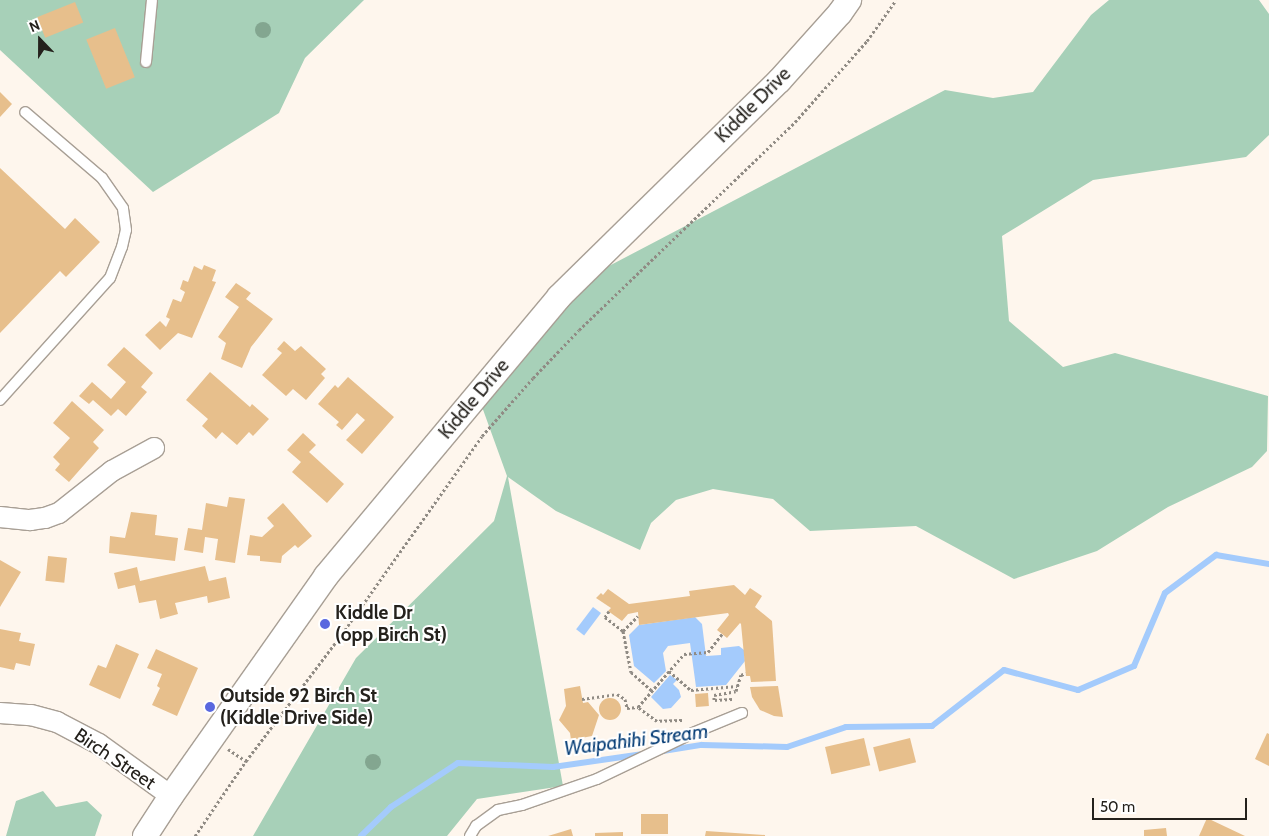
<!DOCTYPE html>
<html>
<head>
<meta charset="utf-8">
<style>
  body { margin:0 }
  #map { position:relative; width:1269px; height:836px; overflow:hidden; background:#fef6ed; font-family:Cabin,sans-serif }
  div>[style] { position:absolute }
  .green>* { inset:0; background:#a7d0b8 }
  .water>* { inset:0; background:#a4cbfc; transform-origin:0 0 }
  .stream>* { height:6px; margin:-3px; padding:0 3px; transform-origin:3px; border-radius:3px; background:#a4cbfc }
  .building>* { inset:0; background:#e7bf8c; transform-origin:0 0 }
  .round { border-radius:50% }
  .path>* { height:3px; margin-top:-1.5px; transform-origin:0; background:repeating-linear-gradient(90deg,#908b84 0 2.5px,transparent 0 5px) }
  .roads { filter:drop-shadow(1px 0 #a89f95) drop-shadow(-1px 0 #a89f95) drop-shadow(0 1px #a89f95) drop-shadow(0 -1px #a89f95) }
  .service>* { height:10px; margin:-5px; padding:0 5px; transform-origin:5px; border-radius:5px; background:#fff }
  .minor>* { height:20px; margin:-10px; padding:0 10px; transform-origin:10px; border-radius:10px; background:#fff }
  .tertiary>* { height:24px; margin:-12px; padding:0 12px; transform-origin:12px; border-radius:12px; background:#fff }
  .trees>* { width:16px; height:16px; margin:-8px; border-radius:50%; background:#83a690 }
  .dots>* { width:14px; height:14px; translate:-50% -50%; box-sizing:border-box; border:2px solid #fff; border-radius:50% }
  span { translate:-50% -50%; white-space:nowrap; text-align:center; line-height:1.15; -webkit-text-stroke:4px #fff; paint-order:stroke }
  .street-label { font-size:19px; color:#24211c }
  .poi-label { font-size:19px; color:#24211c; font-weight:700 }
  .left { translate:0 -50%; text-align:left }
  .water-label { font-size:20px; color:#063d76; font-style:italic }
  .north { position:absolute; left:15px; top:15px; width:50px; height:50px; -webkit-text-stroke:4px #fff; paint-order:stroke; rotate:338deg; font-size:14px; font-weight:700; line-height:20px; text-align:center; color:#24211c }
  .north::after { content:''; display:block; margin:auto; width:18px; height:22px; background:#24211c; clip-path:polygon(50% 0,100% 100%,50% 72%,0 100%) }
  .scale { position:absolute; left:1092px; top:798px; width:155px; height:22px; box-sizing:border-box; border:2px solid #24211c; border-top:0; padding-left:6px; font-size:15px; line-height:18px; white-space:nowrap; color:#24211c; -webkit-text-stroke:4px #fff; paint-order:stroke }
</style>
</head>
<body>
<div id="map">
  <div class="green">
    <div style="clip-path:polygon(0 0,364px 0,305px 58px,279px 113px,153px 192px,0 50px)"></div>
    <div style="clip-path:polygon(1109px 0,1259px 0,1269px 14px,1269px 135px,1246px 157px,1093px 180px,1002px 236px,1009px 321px,1063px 367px,1115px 353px,1268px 396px,1267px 451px,1252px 467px,1168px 507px,1097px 551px,1014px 579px,916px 526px,810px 531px,773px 499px,713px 489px,676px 500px,651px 523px,640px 550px,556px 511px,508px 477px,563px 786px,477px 799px,447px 836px,253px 836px,356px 658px,494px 521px,507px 476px,477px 393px,586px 278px,945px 90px,993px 98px,1033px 92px,1091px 15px)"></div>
    <div style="clip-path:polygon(43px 791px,56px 807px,87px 801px,102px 815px,95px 836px,6px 836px,16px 801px)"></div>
  </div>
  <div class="water">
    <div style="left:593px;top:607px;width:10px;height:28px;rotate:37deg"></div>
    <div style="clip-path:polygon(695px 617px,702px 624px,706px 656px,721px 655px,721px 648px,739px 646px,744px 650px,745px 661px,726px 685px,696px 687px,690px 643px,668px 646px,663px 653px,666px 671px,654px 683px,634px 666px,629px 635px,639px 625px)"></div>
    <div style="clip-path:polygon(670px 675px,677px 680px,673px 684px,679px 690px,681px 697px,671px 708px,663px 709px,651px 697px)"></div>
  </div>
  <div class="stream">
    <div style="left:663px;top:751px;width:39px;rotate:-9deg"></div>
    <div style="left:702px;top:745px;width:85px;rotate:1.3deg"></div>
    <div style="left:787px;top:747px;width:62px;rotate:-18.7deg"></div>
    <div style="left:846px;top:727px;width:86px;rotate:-0.7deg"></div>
    <div style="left:932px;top:726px;width:91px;rotate:-37.9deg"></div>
    <div style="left:1004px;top:670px;width:77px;rotate:15.1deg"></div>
    <div style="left:1078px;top:690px;width:61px;rotate:-23.2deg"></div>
    <div style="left:1134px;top:666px;width:79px;rotate:-67deg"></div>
    <div style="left:1165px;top:593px;width:64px;rotate:-36.7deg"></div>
    <div style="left:1216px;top:555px;width:54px;rotate:9.6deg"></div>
    <div style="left:361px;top:836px;width:42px;rotate:-44deg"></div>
    <div style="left:391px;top:807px;width:80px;rotate:-33.3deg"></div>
    <div style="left:458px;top:763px;width:95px;rotate:2.4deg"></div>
    <div style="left:553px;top:767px;width:91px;rotate:-8.2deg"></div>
  </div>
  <div class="building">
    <div style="left:75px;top:2px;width:22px;height:41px;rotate:68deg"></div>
    <div style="left:115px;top:28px;width:53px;height:31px;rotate:68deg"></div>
    <div style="clip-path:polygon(0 92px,12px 104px,0 117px)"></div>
    <div style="clip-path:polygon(0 168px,65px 229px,75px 218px,100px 242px,66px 277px,60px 271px,0 333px)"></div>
    <div style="clip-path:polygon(204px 265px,216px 270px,212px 281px,216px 282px,192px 338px,178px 333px,160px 350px,145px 335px,160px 321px,166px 327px,170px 319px,166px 317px,173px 299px,181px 302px,185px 292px,180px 289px,183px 280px,188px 282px,194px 266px,202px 270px)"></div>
    <div style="clip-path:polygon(236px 283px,251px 293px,246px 299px,273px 319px,251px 347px,242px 368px,221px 359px,226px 343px,218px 337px,239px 307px,225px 297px)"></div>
    <div style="clip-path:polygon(284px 341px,295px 351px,301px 346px,326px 369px,321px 374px,325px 378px,306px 400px,293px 389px,286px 396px,262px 375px,282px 353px,277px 349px)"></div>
    <div style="clip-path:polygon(124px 347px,153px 373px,141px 387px,147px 392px,126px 416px,118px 409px,111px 416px,93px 400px,89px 404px,79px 396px,92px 382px,111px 399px,126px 382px,107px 365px)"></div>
    <div style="clip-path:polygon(210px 372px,250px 407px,252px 404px,269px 419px,253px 436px,249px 432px,237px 445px,222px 432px,216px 439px,202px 426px,208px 419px,186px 400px)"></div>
    <div style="clip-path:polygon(348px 377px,394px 417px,362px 454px,346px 440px,365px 420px,357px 413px,342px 430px,336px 425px,339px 422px,318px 404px,335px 385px,338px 388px)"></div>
    <div style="clip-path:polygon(72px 401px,104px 430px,93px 442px,99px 448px,69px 482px,55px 470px,60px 464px,53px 457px,70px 438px,53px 423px)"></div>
    <div style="clip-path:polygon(303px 433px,316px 445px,309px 452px,344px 484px,327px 503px,292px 472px,301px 462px,287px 450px)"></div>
    <div style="clip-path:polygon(229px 497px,245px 499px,235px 563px,215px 560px,218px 539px,205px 537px,203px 553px,184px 550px,188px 528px,202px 530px,206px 503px,227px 507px)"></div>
    <div style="clip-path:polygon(283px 503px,312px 536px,298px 548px,295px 545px,282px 556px,281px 563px,260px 561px,260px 556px,247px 555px,250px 535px,262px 537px,274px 526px,267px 518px)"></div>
    <div style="clip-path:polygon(131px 512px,157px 515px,155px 535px,178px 538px,175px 561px,109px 553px,110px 536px,125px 538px)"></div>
    <div style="left:48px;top:556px;width:19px;height:25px;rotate:6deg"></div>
    <div style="clip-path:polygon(0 560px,21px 572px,0 607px)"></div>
    <div style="clip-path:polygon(205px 566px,209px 581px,226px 577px,230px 598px,208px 603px,207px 596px,175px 603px,178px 614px,160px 619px,156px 600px,139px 603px,135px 585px,118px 589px,114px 573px,137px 567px,140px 581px)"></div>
    <div style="clip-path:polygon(734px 585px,745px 595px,750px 588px,762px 596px,755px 607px,772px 621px,776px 681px,751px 682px,750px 676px,746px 676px,741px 624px,740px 623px,727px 638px,717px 630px,729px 615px,728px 613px,639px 625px,638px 612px,628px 614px,622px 621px,608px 611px,611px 608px,596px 598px,601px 593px,603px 595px,608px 589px,629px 604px,690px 596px,689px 591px)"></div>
    <div style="clip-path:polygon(0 629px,21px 633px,19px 641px,35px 644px,30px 666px,16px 663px,14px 670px,0 667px)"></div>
    <div style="clip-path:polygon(116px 644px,139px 654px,120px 699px,89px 685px,98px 665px,106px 668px)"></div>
    <div style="clip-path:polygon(156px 649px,198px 668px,177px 716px,152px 705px,160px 688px,157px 686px,162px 674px,147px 668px)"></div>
    <div style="clip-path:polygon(580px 686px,583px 703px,588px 702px,599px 715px,592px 736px,571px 740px,570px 733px,559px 720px,566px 706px,564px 689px)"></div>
    <div style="clip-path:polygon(778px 686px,783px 717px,774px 716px,760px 710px,752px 697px,750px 687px)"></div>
    <div style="left:708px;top:693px;width:13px;height:13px;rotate:86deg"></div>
    <div class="round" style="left:599px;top:698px;width:22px;height:22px"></div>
    <div style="clip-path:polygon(1267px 733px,1269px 734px,1269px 766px,1255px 759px)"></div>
    <div style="left:864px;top:738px;width:28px;height:40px;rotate:77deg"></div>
    <div style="left:910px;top:738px;width:25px;height:38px;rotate:76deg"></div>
    <div style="left:668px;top:814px;width:20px;height:27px;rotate:90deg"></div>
    <div style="clip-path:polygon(1207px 818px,1245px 836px,1199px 836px)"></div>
    <div style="clip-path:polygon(1166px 828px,1167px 836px,1144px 836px,1144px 830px)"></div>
    <div style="clip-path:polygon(571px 829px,573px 836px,548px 836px)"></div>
    <div style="clip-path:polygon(706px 831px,765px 835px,765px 836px,705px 836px)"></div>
    <div style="clip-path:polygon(623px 832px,623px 836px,595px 836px,595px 833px)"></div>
  </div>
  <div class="path">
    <div style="left:609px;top:611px;width:7px;rotate:124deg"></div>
    <div style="left:605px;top:617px;width:23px;rotate:38deg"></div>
    <div style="left:623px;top:631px;width:42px;rotate:79deg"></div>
    <div style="left:631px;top:672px;width:28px;rotate:42deg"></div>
    <div style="left:623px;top:631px;width:21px;rotate:-45deg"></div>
    <div style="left:669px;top:671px;width:29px;rotate:41deg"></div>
    <div style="left:691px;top:690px;width:46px;rotate:-5deg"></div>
    <div style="left:582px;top:699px;width:35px;rotate:-8deg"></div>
    <div style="left:617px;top:694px;width:9px;rotate:32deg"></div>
    <div style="left:625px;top:699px;width:9px;rotate:77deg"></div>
    <div style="left:627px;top:708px;width:11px;rotate:-5deg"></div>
    <div style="left:732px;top:699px;width:18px;rotate:177deg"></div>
    <div style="left:714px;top:700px;width:5px;rotate:-90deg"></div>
    <div style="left:714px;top:695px;width:22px;rotate:-10deg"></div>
    <div style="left:736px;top:691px;width:17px;rotate:-73deg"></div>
    <div style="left:741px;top:675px;width:5px;rotate:-22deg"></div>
    <div style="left:682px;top:720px;width:25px;rotate:178deg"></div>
    <div style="left:657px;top:721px;width:24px;rotate:-144deg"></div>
    <div style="left:638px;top:707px;width:70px;rotate:-49deg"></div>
    <div style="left:684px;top:654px;width:24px;rotate:-5deg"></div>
    <div style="left:708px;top:652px;width:23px;rotate:-52deg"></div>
    <div style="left:228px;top:749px;width:22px;rotate:34deg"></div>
    <div style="left:195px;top:836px;width:91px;rotate:-55.8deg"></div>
    <div style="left:246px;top:761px;width:159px;rotate:-52.9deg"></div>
    <div style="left:342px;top:634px;width:242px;rotate:-54.7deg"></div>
    <div style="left:482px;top:436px;width:77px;rotate:-48.7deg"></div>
    <div style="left:533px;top:378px;width:66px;rotate:-46.2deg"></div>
    <div style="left:579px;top:330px;width:300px;rotate:-43.9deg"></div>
    <div style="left:795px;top:122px;width:108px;rotate:-48.4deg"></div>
    <div style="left:867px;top:41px;width:50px;rotate:-54.7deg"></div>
  </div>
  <div class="roads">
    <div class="service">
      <div style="left:146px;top:62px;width:62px;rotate:-84.5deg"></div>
      <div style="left:0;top:400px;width:164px;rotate:-48deg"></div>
      <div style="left:110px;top:278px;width:33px;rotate:-69deg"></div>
      <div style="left:122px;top:247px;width:17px;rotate:-77deg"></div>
      <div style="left:126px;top:230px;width:22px;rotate:-98deg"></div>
      <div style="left:123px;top:208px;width:37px;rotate:-125deg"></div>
      <div style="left:102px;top:178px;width:101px;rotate:-139.4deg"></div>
      <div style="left:470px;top:836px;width:12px;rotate:-59deg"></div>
      <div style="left:476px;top:826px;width:27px;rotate:-36deg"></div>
      <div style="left:498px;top:810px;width:25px;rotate:-12deg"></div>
      <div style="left:522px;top:805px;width:79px;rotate:-19.1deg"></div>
      <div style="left:597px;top:779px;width:106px;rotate:-25.6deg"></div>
      <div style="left:693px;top:733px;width:53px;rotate:-22.2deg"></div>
    </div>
    <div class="minor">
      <div style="left:0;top:517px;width:30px;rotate:6deg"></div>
      <div style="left:30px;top:520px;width:15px;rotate:-8deg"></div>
      <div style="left:45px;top:518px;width:15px;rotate:-20deg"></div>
      <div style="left:59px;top:513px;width:68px;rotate:-38.4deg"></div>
      <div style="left:112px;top:471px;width:48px;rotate:-28.7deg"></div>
      <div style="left:0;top:713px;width:31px;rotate:4deg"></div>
      <div style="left:31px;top:715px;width:27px;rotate:15deg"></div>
      <div style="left:57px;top:722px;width:47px;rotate:27.6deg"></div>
      <div style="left:99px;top:744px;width:89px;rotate:35.8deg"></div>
    </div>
    <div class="tertiary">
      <div style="left:145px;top:836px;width:48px;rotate:-57deg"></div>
      <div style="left:171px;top:796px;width:269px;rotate:-54.8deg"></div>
      <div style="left:326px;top:576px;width:363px;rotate:-50.1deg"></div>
      <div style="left:559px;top:297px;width:308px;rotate:-44.5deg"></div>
      <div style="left:779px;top:81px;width:91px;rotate:-48.1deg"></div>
      <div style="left:840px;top:13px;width:16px;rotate:-55deg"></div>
    </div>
  </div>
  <div class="trees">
    <div style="left:263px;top:30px"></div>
    <div style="left:373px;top:762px"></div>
  </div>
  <div class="dots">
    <div style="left:325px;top:624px;background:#5a68df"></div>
    <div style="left:210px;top:707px;background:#5a68df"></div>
  </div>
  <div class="street-label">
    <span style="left:753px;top:105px;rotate:-45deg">Kiddle Drive</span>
    <span style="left:474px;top:399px;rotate:-50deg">Kiddle Drive</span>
    <span style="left:115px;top:759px;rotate:34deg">Birch Street</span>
  </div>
  <div class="poi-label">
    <span class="left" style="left:335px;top:624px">Kiddle Dr<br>(opp Birch St)</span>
    <span class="left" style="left:220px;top:707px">Outside 92 Birch St<br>(Kiddle Drive Side)</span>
  </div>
  <div class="water-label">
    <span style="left:636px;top:740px;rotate:-7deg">Waipahihi Stream</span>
  </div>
  <div class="north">N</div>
  <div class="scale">50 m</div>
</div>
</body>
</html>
